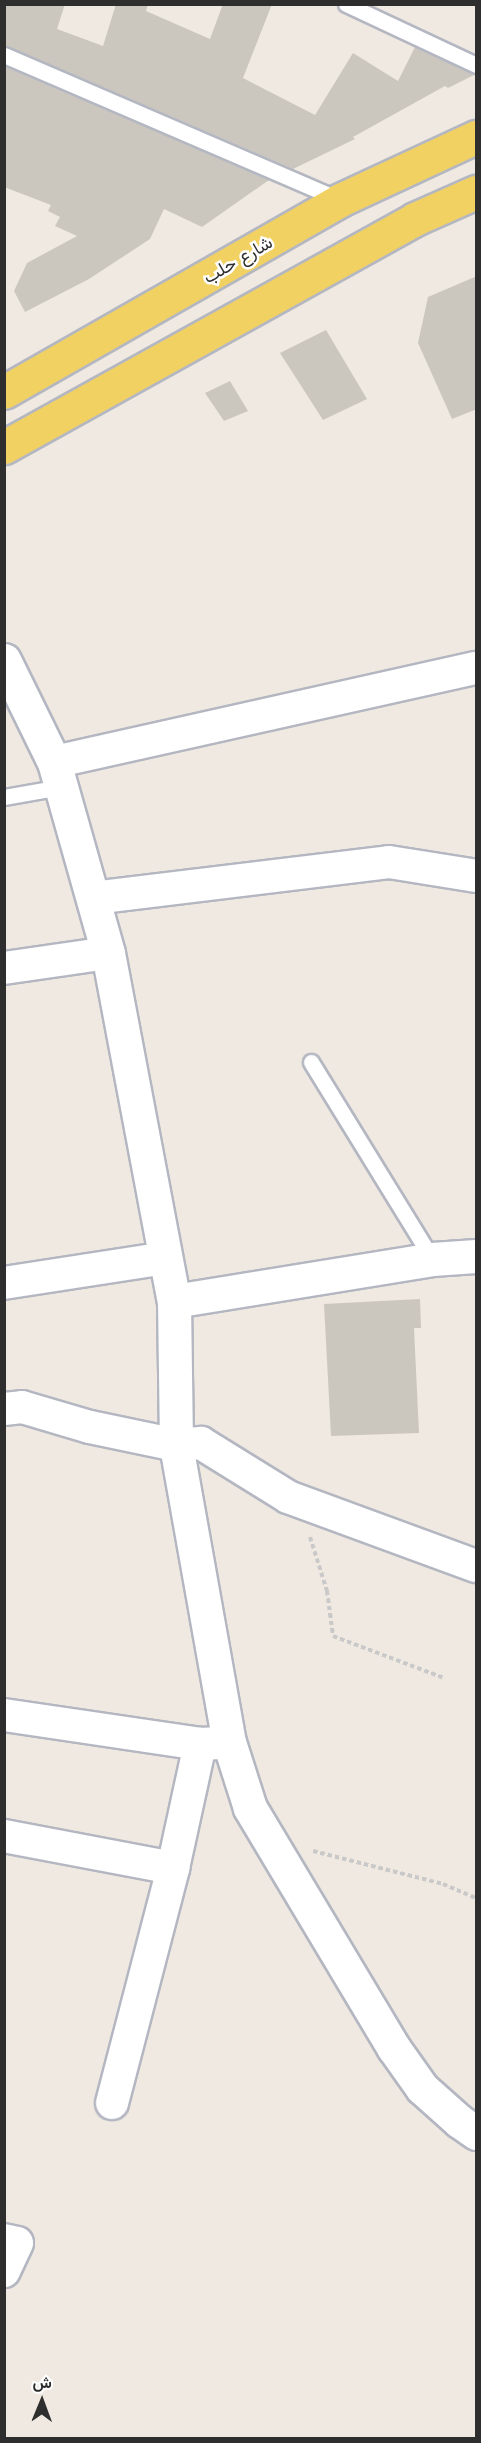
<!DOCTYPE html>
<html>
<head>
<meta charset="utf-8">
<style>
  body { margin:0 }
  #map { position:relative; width:481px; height:2443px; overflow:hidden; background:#efe9e1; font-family:Jost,Vazirmatn,sans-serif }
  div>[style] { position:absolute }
  .building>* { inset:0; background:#cbc7bf }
  .path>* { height:4px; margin-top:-2px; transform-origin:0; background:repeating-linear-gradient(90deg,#c9c9c9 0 4.5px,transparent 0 7.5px) }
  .roads { filter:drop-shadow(2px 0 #b4b7c1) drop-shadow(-2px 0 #b4b7c1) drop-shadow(0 2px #b4b7c1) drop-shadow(0 -2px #b4b7c1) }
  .service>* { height:15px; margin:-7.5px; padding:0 7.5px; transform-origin:7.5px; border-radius:7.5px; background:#fff }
  .minor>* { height:32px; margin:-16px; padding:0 16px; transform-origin:16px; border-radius:16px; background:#fff }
  .tertiary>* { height:33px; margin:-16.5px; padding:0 16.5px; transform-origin:16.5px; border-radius:16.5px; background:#fff }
  .primary>* { height:33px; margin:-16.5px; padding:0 16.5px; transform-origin:16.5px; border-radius:16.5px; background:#f2d163 }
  span { translate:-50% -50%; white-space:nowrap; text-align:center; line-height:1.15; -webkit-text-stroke:5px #fff; paint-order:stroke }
  .street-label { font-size:18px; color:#2e2e2e }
  .frame { position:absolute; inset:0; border:6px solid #2e2e2e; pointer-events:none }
  .north { position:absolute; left:12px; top:2371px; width:60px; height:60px; -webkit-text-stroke:4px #fff; paint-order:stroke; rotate:1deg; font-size:16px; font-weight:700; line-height:24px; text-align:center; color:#2e2e2e }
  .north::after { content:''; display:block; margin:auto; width:21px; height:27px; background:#2e2e2e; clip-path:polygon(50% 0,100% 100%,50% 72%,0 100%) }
</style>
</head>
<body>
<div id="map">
  <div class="building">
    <div style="clip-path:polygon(4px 4px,65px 4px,57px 29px,103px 46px,116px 4px,148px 4px,146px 11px,210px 39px,223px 4px,272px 4px,243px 78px,315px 115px,353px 53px,398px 81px,415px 47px,474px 75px,448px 88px,445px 86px,353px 137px,355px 139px,293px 169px,4px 45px)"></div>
    <div style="clip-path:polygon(4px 66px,269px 180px,202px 227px,164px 209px,150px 239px,89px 279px,25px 312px,14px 291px,27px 263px,77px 236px,55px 226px,60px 217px,48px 211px,51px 205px,4px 187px)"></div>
    <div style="clip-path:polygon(477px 276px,477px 409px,452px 419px,418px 343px,428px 297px)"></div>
    <div style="clip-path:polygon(326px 330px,367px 399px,323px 420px,280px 353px)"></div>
    <div style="clip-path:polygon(230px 381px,248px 411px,224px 421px,205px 393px)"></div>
    <div style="clip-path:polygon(420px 1299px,421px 1328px,414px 1328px,419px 1433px,331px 1436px,324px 1304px)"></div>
  </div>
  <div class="path">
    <div style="left:310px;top:1537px;width:57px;rotate:72.5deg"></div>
    <div style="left:327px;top:1591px;width:45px;rotate:82.4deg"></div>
    <div style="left:333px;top:1636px;width:119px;rotate:20.7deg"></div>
    <div style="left:313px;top:1851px;width:134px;rotate:14.2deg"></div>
    <div style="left:443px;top:1884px;width:36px;rotate:23deg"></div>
  </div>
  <div class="roads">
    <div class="service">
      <div style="left:346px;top:4px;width:144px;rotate:25.1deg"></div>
      <div style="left:4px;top:55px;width:366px;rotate:23.3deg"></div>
      <div style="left:4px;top:797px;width:58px;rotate:-10deg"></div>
      <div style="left:311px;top:1062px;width:231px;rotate:58.4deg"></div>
    </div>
    <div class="minor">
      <div style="left:54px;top:762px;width:432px;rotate:-12.6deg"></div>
      <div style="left:93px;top:898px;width:298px;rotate:-6.9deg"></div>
      <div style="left:389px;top:862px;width:88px;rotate:9.1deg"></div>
      <div style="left:4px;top:968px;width:105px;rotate:-8.2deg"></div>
      <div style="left:4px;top:1283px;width:164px;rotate:-8.8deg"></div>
      <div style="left:4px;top:1409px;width:18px;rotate:-6deg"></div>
      <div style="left:22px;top:1407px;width:71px;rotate:16.4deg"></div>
      <div style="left:90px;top:1427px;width:88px;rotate:11.8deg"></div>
      <div style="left:176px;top:1445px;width:25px;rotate:-5deg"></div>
      <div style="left:201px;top:1443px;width:102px;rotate:31.8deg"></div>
      <div style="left:288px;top:1497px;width:200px;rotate:20.2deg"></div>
      <div style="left:4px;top:1715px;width:198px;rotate:8.4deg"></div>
      <div style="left:200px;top:1744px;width:20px;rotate:-3deg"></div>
      <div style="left:4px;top:1836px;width:172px;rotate:10.7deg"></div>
      <div style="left:112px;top:2103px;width:243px;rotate:-75.4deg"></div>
      <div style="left:173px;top:1868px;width:127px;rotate:-77.7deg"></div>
      <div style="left:4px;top:2240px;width:13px;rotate:13deg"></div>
      <div style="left:17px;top:2243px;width:31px;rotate:115deg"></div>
    </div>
    <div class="tertiary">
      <div style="left:4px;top:660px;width:114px;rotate:63.9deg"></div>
      <div style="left:54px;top:762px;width:198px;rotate:74.2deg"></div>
      <div style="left:108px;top:953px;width:354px;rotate:79.3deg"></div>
      <div style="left:174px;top:1301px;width:144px;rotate:89.2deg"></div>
      <div style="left:176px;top:1445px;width:302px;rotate:79.9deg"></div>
      <div style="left:229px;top:1742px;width:69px;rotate:72.3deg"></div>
      <div style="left:250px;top:1808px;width:279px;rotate:59.1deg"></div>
      <div style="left:393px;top:2047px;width:50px;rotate:54.7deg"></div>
      <div style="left:422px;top:2088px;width:50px;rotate:41.7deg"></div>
      <div style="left:459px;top:2121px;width:21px;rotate:35deg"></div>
      <div style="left:174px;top:1301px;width:261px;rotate:-9.2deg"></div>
      <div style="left:432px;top:1259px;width:44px;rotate:-3.9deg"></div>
    </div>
    <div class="primary">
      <div style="left:4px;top:392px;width:387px;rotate:-29.7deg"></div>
      <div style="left:340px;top:200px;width:150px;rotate:-24.9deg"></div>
      <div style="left:4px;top:447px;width:470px;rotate:-29deg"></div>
      <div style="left:415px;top:219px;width:67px;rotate:-23.9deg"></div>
    </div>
  </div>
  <div class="street-label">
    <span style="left:238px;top:260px;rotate:-30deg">شارع حلب</span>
  </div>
  <div class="frame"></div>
  <div class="north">ش</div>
</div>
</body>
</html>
